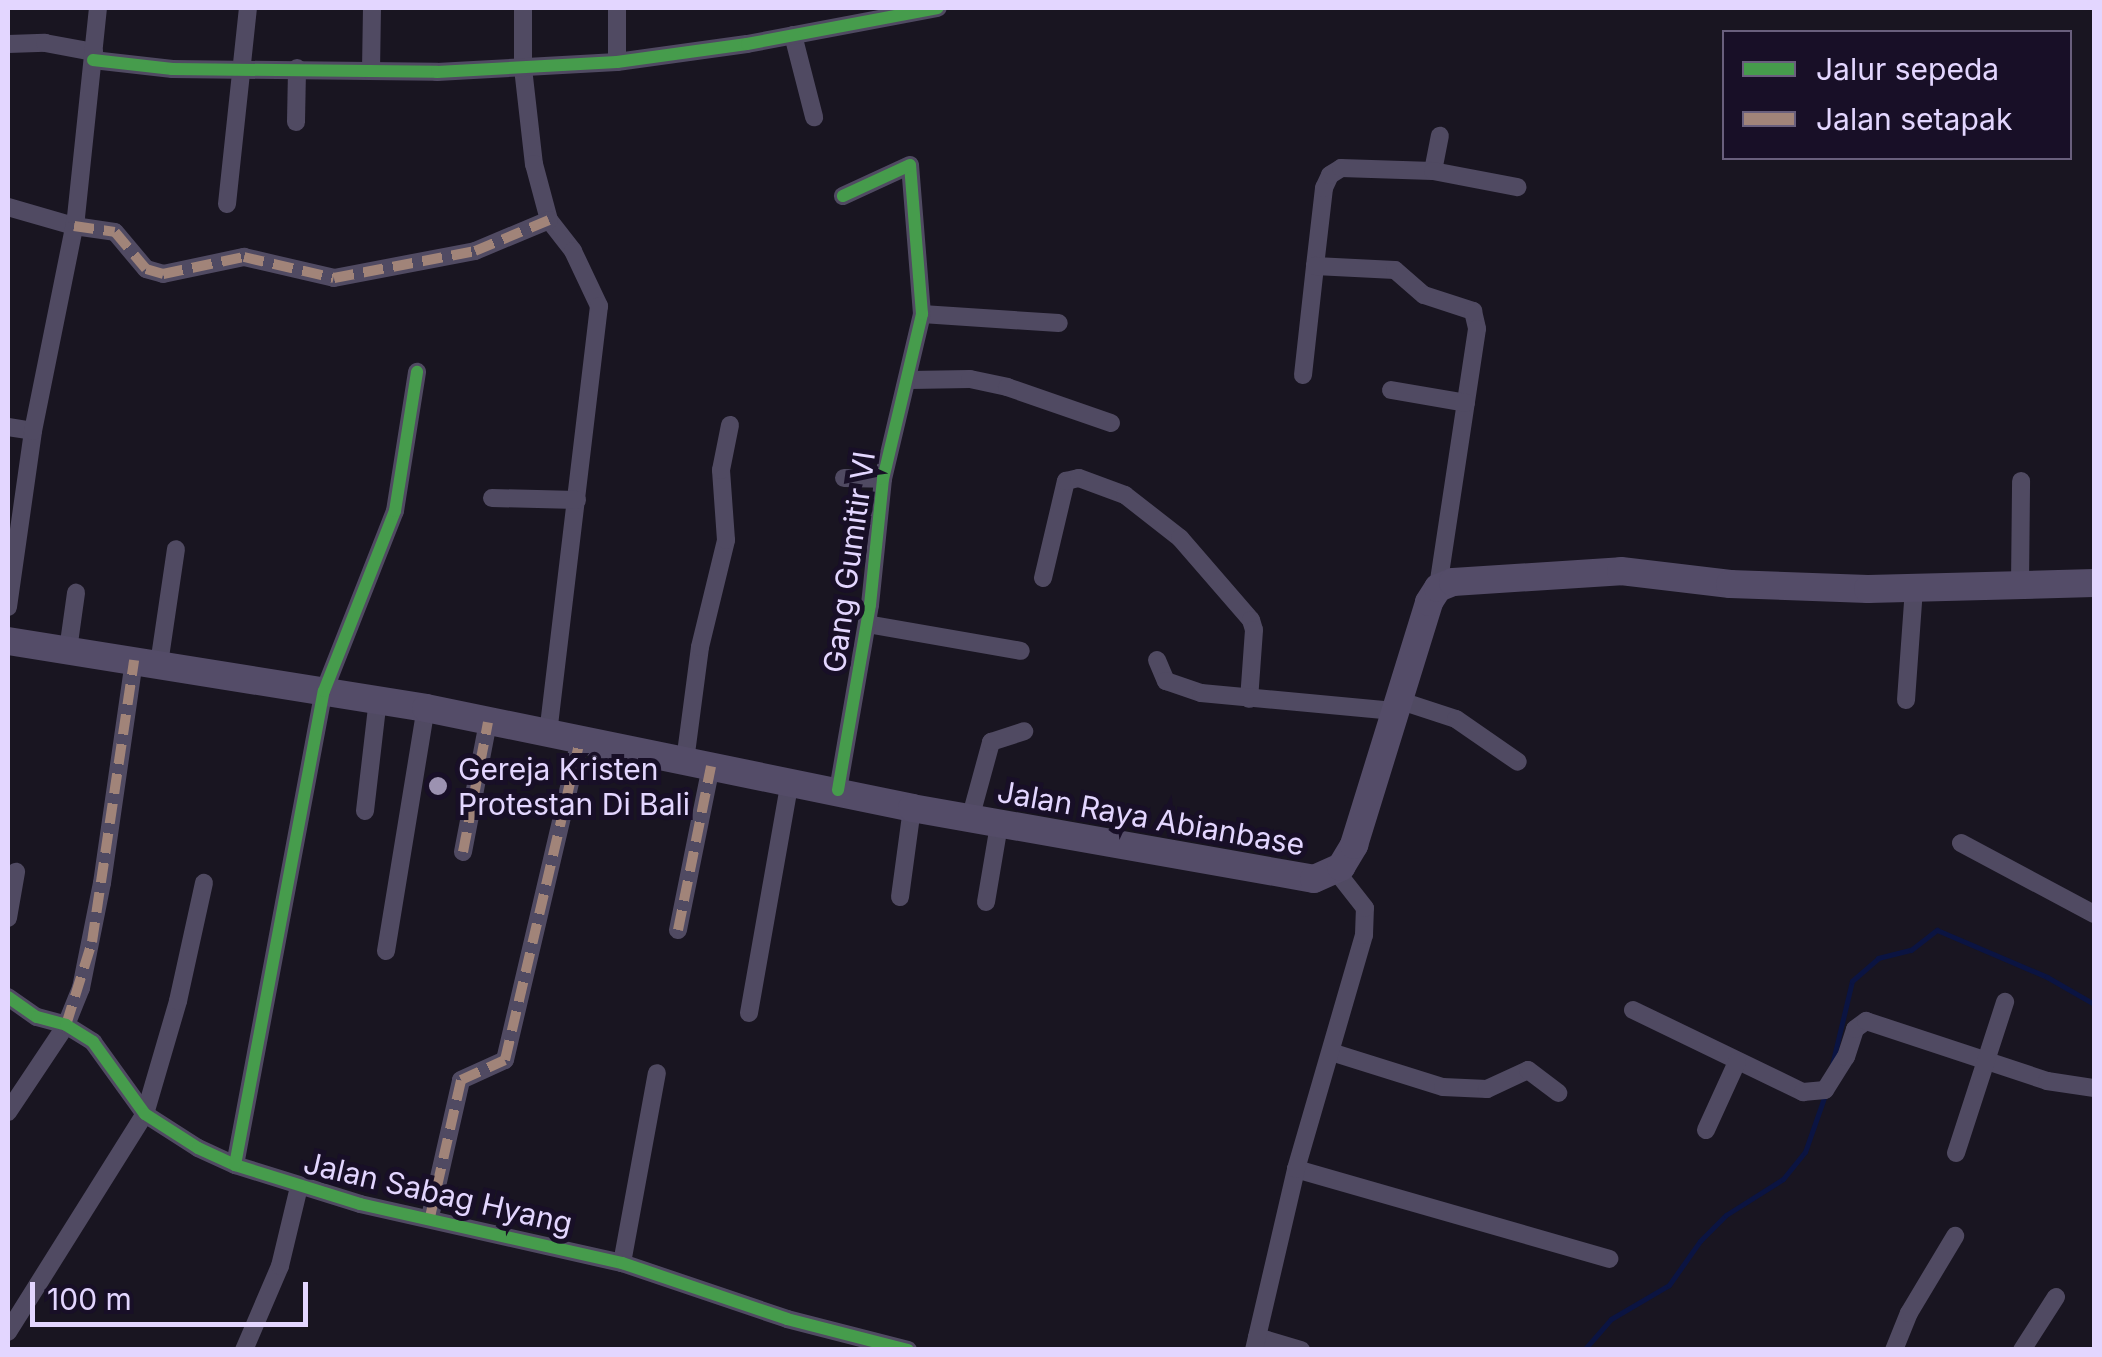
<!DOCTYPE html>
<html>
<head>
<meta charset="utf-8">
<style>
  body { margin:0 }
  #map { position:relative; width:2102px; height:1357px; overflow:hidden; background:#191521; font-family:Inter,sans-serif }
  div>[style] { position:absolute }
  .stream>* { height:5px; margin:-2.5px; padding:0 2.5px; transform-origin:2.5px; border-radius:2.5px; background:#0b1442 }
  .minor>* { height:18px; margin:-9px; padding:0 9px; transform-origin:9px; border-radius:9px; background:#504a62 }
  .secondary>* { height:28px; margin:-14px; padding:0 14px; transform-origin:14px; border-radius:14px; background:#544c68 }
  .quiet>* { height:10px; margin-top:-5px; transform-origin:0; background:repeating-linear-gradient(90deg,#a18479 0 20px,transparent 0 30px) }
  .cycleway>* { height:12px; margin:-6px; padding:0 6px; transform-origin:6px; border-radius:6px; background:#469c4c }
  .dots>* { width:28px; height:28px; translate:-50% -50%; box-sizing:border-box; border:5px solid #180f27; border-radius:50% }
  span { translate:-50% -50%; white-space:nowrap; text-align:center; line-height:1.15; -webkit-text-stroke:10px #180f27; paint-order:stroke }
  .street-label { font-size:30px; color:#e3d6ff }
  .poi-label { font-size:30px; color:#e3d6ff }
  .left { translate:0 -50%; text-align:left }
  .frame { position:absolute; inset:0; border:10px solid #e3d6ff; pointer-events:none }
  .legend { position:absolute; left:1722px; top:30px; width:350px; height:130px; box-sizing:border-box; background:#180f27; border:2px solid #695f7d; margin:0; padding:12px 18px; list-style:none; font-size:30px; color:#e3d6ff }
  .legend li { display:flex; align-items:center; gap:20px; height:50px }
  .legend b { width:50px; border:2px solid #695f7d }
  .scale { position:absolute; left:30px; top:1282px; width:278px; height:45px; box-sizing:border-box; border:5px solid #e3d6ff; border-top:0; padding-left:12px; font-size:30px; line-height:35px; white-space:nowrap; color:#e3d6ff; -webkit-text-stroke:8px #180f27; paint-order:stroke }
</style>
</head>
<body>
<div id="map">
  <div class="stream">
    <div style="left:1832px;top:1065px;width:86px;rotate:-76.6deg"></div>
    <div style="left:1852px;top:981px;width:35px;rotate:-41deg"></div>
    <div style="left:1878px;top:958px;width:34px;rotate:-14deg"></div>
    <div style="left:1911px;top:950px;width:33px;rotate:-38deg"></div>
    <div style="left:1937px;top:930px;width:120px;rotate:23.1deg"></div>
    <div style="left:2047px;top:977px;width:54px;rotate:29.9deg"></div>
    <div style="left:1584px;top:1350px;width:41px;rotate:-48.9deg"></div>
    <div style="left:1611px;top:1319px;width:67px;rotate:-30.4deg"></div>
    <div style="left:1669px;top:1285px;width:54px;rotate:-54.8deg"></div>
    <div style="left:1700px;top:1241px;width:37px;rotate:-45deg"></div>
    <div style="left:1726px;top:1215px;width:67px;rotate:-32.3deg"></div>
    <div style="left:1783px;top:1179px;width:35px;rotate:-51deg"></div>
    <div style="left:1805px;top:1152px;width:60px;rotate:-70.7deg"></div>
  </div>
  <div class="minor">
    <div style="left:523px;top:8px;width:60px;rotate:90deg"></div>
    <div style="left:523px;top:68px;width:97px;rotate:83.5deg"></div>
    <div style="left:534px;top:164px;width:58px;rotate:75deg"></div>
    <div style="left:549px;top:220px;width:39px;rotate:52deg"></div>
    <div style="left:573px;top:251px;width:61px;rotate:64.7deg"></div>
    <div style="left:599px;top:306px;width:432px;rotate:96.8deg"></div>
    <div style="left:793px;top:35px;width:85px;rotate:75.6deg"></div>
    <div style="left:8px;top:44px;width:37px;rotate:-2deg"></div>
    <div style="left:45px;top:43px;width:50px;rotate:10.4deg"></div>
    <div style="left:93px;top:60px;width:80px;rotate:6.5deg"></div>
    <div style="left:172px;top:69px;width:265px;rotate:0.6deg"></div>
    <div style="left:437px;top:72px;width:180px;rotate:-3.2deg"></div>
    <div style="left:617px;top:62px;width:131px;rotate:-7.9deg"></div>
    <div style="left:747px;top:44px;width:194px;rotate:-10.7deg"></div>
    <div style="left:617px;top:62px;width:54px;rotate:-90deg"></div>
    <div style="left:371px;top:71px;width:63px;rotate:-89.1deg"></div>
    <div style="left:296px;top:122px;width:54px;rotate:-88.9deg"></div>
    <div style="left:1433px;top:171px;width:36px;rotate:-79deg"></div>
    <div style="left:227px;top:204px;width:197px;rotate:-83.9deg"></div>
    <div style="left:8px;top:207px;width:69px;rotate:16.1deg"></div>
    <div style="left:74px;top:226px;width:41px;rotate:8.3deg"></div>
    <div style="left:115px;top:232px;width:48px;rotate:50deg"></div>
    <div style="left:146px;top:269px;width:18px;rotate:16deg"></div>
    <div style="left:163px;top:274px;width:83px;rotate:-11.9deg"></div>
    <div style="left:244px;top:257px;width:92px;rotate:13.1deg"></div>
    <div style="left:334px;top:278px;width:144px;rotate:-10.8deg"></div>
    <div style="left:475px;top:251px;width:80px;rotate:-22.7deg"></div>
    <div style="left:1315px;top:266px;width:79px;rotate:-83.4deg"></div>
    <div style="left:1324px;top:188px;width:14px;rotate:-65deg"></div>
    <div style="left:1330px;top:175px;width:13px;rotate:-32deg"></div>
    <div style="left:1341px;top:168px;width:92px;rotate:1.9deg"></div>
    <div style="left:1433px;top:171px;width:86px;rotate:10.8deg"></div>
    <div style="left:922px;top:314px;width:137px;rotate:3.8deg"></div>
    <div style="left:1303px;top:375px;width:110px;rotate:-83.7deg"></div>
    <div style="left:1315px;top:266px;width:80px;rotate:2.9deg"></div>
    <div style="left:1395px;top:270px;width:38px;rotate:41deg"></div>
    <div style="left:1424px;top:295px;width:52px;rotate:18.1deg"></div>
    <div style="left:1473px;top:311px;width:18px;rotate:77deg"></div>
    <div style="left:1477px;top:329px;width:262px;rotate:98.6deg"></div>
    <div style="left:910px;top:380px;width:60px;rotate:-1deg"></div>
    <div style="left:970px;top:379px;width:38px;rotate:12deg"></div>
    <div style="left:1007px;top:387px;width:110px;rotate:19.1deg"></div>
    <div style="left:1391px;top:390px;width:76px;rotate:9.8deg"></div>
    <div style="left:8px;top:427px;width:25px;rotate:9deg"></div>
    <div style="left:844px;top:478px;width:39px;rotate:1deg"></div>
    <div style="left:492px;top:498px;width:85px;rotate:1.3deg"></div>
    <div style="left:1043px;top:578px;width:100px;rotate:-76.7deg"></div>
    <div style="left:1066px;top:481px;width:13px;rotate:-13deg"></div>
    <div style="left:1079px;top:478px;width:49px;rotate:20.3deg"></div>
    <div style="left:1125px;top:495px;width:70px;rotate:38deg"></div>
    <div style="left:1180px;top:538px;width:108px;rotate:49.1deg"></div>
    <div style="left:1251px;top:620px;width:10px;rotate:73deg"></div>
    <div style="left:1254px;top:630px;width:69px;rotate:94.1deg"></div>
    <div style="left:2020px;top:584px;width:103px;rotate:-89.4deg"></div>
    <div style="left:8px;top:607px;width:178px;rotate:-81.9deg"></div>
    <div style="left:33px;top:431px;width:218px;rotate:-78.6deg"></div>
    <div style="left:76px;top:217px;width:210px;rotate:-84deg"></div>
    <div style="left:867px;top:624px;width:156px;rotate:9.9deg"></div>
    <div style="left:68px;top:650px;width:58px;rotate:-82deg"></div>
    <div style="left:1157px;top:660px;width:23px;rotate:67deg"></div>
    <div style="left:1166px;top:681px;width:37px;rotate:19deg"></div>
    <div style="left:1201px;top:693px;width:194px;rotate:5.3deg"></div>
    <div style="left:159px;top:664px;width:116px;rotate:-81.6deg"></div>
    <div style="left:1398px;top:700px;width:61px;rotate:18.1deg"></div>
    <div style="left:1456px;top:719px;width:75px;rotate:34.7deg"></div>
    <div style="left:1906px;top:700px;width:111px;rotate:-85.9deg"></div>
    <div style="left:685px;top:761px;width:115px;rotate:-82.5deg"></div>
    <div style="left:700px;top:647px;width:110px;rotate:-76.3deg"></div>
    <div style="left:726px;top:540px;width:70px;rotate:-94.1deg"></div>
    <div style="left:721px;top:470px;width:46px;rotate:-78.7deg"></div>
    <div style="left:838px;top:790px;width:188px;rotate:-80.2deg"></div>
    <div style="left:870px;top:605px;width:127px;rotate:-84.1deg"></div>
    <div style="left:883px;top:479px;width:170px;rotate:-76.7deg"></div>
    <div style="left:922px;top:314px;width:149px;rotate:-94.6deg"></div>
    <div style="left:910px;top:165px;width:74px;rotate:155.2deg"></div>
    <div style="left:365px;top:811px;width:113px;rotate:-83.4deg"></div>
    <div style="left:970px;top:819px;width:80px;rotate:-74.7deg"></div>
    <div style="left:991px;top:742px;width:35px;rotate:-18deg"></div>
    <div style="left:1961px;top:843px;width:151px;rotate:28.1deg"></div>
    <div style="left:463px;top:852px;width:132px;rotate:-79.1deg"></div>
    <div style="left:900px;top:897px;width:90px;rotate:-82.3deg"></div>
    <div style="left:986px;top:902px;width:78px;rotate:-80.4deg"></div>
    <div style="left:8px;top:918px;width:47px;rotate:-80.1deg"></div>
    <div style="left:678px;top:930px;width:167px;rotate:-78.6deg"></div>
    <div style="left:386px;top:951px;width:246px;rotate:-80.7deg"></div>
    <div style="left:8px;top:997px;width:35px;rotate:35deg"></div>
    <div style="left:37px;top:1017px;width:30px;rotate:15deg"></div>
    <div style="left:66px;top:1025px;width:32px;rotate:32deg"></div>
    <div style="left:93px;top:1042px;width:89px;rotate:54.2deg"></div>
    <div style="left:145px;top:1114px;width:63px;rotate:32.7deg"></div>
    <div style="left:198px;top:1148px;width:41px;rotate:24.7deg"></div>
    <div style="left:235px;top:1165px;width:131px;rotate:17.3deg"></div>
    <div style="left:360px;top:1204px;width:269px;rotate:12.7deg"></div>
    <div style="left:622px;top:1263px;width:174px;rotate:18.7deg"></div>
    <div style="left:787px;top:1319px;width:125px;rotate:14.4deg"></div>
    <div style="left:1633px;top:1010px;width:189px;rotate:25.8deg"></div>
    <div style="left:1803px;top:1092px;width:22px;rotate:-5deg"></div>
    <div style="left:1825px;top:1090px;width:39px;rotate:-58deg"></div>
    <div style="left:1846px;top:1057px;width:29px;rotate:-72deg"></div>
    <div style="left:1855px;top:1029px;width:14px;rotate:-36deg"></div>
    <div style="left:1866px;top:1021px;width:191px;rotate:18.3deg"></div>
    <div style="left:2047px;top:1081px;width:48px;rotate:8.5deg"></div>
    <div style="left:749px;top:1013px;width:236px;rotate:-80deg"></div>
    <div style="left:1331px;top:1052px;width:117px;rotate:17.4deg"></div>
    <div style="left:1443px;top:1087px;width:44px;rotate:2.6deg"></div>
    <div style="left:1487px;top:1089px;width:45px;rotate:-24.9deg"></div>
    <div style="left:1528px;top:1070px;width:38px;rotate:37deg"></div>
    <div style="left:8px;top:1112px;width:105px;rotate:-56.3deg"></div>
    <div style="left:66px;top:1025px;width:40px;rotate:-68deg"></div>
    <div style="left:81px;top:988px;width:107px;rotate:-78.7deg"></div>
    <div style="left:102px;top:883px;width:225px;rotate:-81.8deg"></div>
    <div style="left:1706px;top:1130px;width:75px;rotate:-65.5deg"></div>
    <div style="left:1956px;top:1153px;width:159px;rotate:-72deg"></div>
    <div style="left:235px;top:1165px;width:482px;rotate:-79.4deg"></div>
    <div style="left:324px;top:691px;width:193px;rotate:-68.5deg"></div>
    <div style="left:395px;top:511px;width:141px;rotate:-81deg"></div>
    <div style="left:1296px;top:1169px;width:326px;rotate:16deg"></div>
    <div style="left:430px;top:1217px;width:140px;rotate:-77.2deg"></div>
    <div style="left:461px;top:1080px;width:48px;rotate:-24.4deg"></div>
    <div style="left:505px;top:1060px;width:328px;rotate:-76.8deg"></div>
    <div style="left:622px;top:1263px;width:193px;rotate:-79.6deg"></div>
    <div style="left:8px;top:1332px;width:257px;rotate:-57.9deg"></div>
    <div style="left:145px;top:1114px;width:118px;rotate:-73.7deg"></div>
    <div style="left:178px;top:1001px;width:121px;rotate:-77.6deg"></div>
    <div style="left:1257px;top:1337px;width:46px;rotate:16.5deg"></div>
    <div style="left:244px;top:1350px;width:91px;rotate:-66.8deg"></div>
    <div style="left:280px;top:1266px;width:81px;rotate:-76.5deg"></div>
    <div style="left:1254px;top:1350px;width:186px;rotate:-76.9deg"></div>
    <div style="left:1296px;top:1169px;width:244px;rotate:-73.8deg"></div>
    <div style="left:1364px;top:935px;width:27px;rotate:-88deg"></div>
    <div style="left:1365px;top:908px;width:47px;rotate:-128.1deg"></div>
    <div style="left:1894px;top:1350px;width:40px;rotate:-68deg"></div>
    <div style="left:1909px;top:1313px;width:90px;rotate:-59.1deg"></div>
    <div style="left:2022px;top:1350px;width:63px;rotate:-57.3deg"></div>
  </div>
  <div class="secondary">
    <div style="left:8px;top:641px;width:423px;rotate:9.1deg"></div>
    <div style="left:426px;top:708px;width:496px;rotate:11.6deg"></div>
    <div style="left:912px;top:808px;width:408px;rotate:10deg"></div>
    <div style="left:1314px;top:879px;width:30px;rotate:-24deg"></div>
    <div style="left:1341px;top:867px;width:26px;rotate:-59deg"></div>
    <div style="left:1354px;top:845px;width:254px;rotate:-72.8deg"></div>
    <div style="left:1429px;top:602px;width:17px;rotate:-57deg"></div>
    <div style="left:1438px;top:588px;width:16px;rotate:-22deg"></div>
    <div style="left:1453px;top:582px;width:168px;rotate:-3.7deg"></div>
    <div style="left:1621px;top:571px;width:110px;rotate:6.8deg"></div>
    <div style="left:1730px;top:584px;width:138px;rotate:2.1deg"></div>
    <div style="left:1868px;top:589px;width:226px;rotate:-1.5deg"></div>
  </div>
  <div class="quiet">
    <div style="left:74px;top:226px;width:41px;rotate:8.3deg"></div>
    <div style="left:115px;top:232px;width:48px;rotate:50deg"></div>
    <div style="left:146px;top:269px;width:18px;rotate:16deg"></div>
    <div style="left:163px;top:274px;width:83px;rotate:-11.9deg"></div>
    <div style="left:244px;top:257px;width:92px;rotate:13.1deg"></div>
    <div style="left:334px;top:278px;width:144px;rotate:-10.8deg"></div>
    <div style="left:475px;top:251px;width:80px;rotate:-22.7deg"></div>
    <div style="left:463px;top:852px;width:132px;rotate:-79.1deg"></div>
    <div style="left:678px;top:930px;width:167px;rotate:-78.6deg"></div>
    <div style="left:66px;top:1025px;width:87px;rotate:-72.6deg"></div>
    <div style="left:92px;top:942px;width:285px;rotate:-81.5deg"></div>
    <div style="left:430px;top:1217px;width:140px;rotate:-77.2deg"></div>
    <div style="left:461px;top:1080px;width:48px;rotate:-24.4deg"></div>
    <div style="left:505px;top:1060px;width:328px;rotate:-76.8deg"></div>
  </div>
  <div class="cycleway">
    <div style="left:93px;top:60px;width:80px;rotate:6.5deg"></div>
    <div style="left:172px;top:69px;width:265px;rotate:0.6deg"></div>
    <div style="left:437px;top:72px;width:180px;rotate:-3.2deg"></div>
    <div style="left:617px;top:62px;width:131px;rotate:-7.9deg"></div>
    <div style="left:747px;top:44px;width:194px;rotate:-10.7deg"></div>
    <div style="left:838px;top:790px;width:188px;rotate:-80.2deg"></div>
    <div style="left:870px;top:605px;width:127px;rotate:-84.1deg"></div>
    <div style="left:883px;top:479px;width:170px;rotate:-76.7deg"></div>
    <div style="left:922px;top:314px;width:149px;rotate:-94.6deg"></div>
    <div style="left:910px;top:165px;width:74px;rotate:155.2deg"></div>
    <div style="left:8px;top:997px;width:35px;rotate:35deg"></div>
    <div style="left:37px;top:1017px;width:30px;rotate:15deg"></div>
    <div style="left:66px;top:1025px;width:32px;rotate:32deg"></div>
    <div style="left:93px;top:1042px;width:89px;rotate:54.2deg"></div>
    <div style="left:145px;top:1114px;width:63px;rotate:32.7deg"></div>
    <div style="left:198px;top:1148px;width:41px;rotate:24.7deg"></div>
    <div style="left:235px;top:1165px;width:131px;rotate:17.3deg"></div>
    <div style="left:360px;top:1204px;width:269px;rotate:12.7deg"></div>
    <div style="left:622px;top:1263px;width:174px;rotate:18.7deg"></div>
    <div style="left:787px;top:1319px;width:125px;rotate:14.4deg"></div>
    <div style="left:235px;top:1165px;width:482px;rotate:-79.4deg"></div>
    <div style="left:324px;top:691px;width:193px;rotate:-68.5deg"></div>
    <div style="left:395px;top:511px;width:141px;rotate:-81deg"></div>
  </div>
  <div class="dots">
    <div style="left:438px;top:786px;background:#9c92b1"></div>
  </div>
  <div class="street-label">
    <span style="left:849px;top:562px;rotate:-82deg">Gang Gumitir VI</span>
    <span style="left:1151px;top:818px;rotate:10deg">Jalan Raya Abianbase</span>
    <span style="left:438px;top:1193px;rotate:13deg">Jalan Sabag Hyang</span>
  </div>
  <div class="poi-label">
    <span class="left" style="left:458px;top:786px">Gereja Kristen<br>Protestan Di Bali</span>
  </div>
  <div class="frame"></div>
  <ul class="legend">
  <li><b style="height:12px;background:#469c4c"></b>Jalur sepeda</li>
  <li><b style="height:12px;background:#a18479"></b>Jalan setapak</li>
  </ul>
  <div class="scale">100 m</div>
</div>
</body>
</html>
